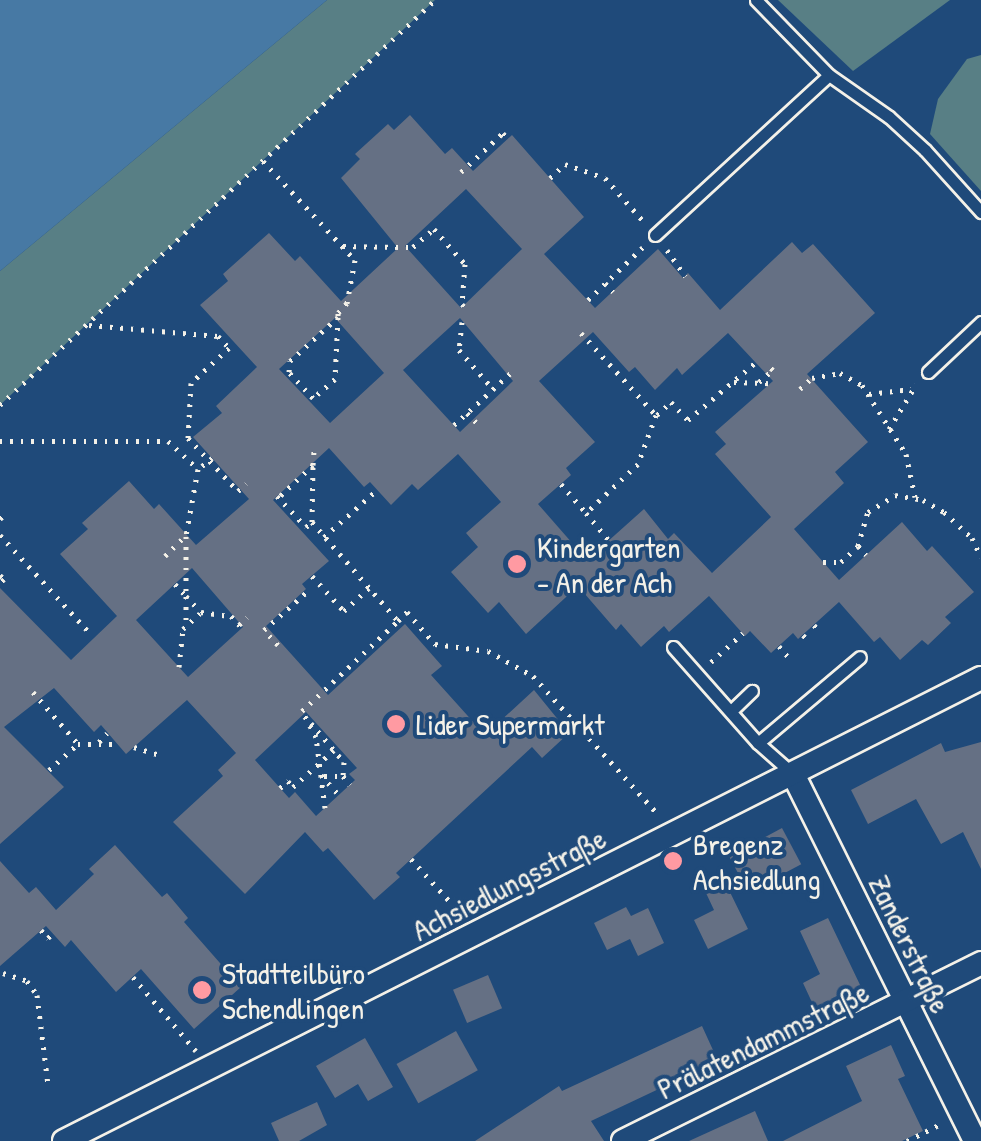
<!DOCTYPE html>
<html>
<head>
<meta charset="utf-8">
<style>
  body { margin:0 }
  #map { position:relative; width:981px; height:1141px; overflow:hidden; background:#1f4a7a; font-family:"Patrick Hand",sans-serif }
  div>[style] { position:absolute }
  .green>* { inset:0; background:#587f85 }
  .water>* { inset:0; background:#4779a4 }
  .building>* { inset:0; background:#657084; transform-origin:0 0 }
  .path>* { height:5px; margin-top:-2.5px; transform-origin:0; background:repeating-linear-gradient(90deg,#f4f1e8 0 2.5px,transparent 0 10.5px) }
  .roads { filter:drop-shadow(2px 0 #f4f1e8) drop-shadow(-2px 0 #f4f1e8) drop-shadow(0 2px #f4f1e8) drop-shadow(0 -2px #f4f1e8) }
  .lane>* { height:11px; margin:-5.5px; padding:0 5.5px; transform-origin:5.5px; border-radius:5.5px; background:#1f4a7a }
  .street>* { height:22px; margin:-11px; padding:0 11px; transform-origin:11px; border-radius:11px; background:#1f4a7a }
  .path-bridge>* { height:5px; margin-top:-2.5px; transform-origin:0; background:repeating-linear-gradient(90deg,#f4f1e8 0 2.5px,transparent 0 10.5px) }
  .dots>* { width:28px; height:28px; translate:-50% -50%; box-sizing:border-box; border:5px solid #1f4a7a; border-radius:50% }
  span { translate:-50% -50%; white-space:nowrap; text-align:center; line-height:1.15; -webkit-text-stroke:8px #1f4a7a; paint-order:stroke }
  .poi-label { font-size:30px; color:#f4f1e8 }
  .left { translate:0 -50%; text-align:left }
  .street-label { font-size:30px; color:#f4f1e8 }
</style>
</head>
<body>
<div id="map">
  <div class="green">
    <div style="clip-path:polygon(327px 0,435px 0,0 405px,0 271px)"></div>
    <div style="clip-path:polygon(778px 0,950px 0,853px 71px)"></div>
    <div style="clip-path:polygon(981px 55px,981px 191px,930px 134px,938px 99px,967px 59px)"></div>
  </div>
  <div class="water">
    <div style="clip-path:polygon(0 0,327px 0,0 271px)"></div>
  </div>
  <div class="building">
    <div style="clip-path:polygon(evenodd,410px 115px,445px 154px,452px 148px,473px 171px,512px 135px,584px 217px,544px 254px,595px 308px,658px 249px,683px 278px,688px 273px,720px 310px,792px 242px,802px 253px,813px 244px,875px 313px,807px 374px,868px 442px,835px 472px,844px 483px,794px 529px,839px 580px,902px 522px,927px 551px,932px 546px,974px 592px,945px 617px,951px 623px,928px 645px,922px 640px,900px 660px,880px 637px,874px 642px,839px 602px,798px 639px,793px 633px,771px 653px,750px 631px,745px 636px,709px 596px,669px 632px,664px 626px,641px 647px,621px 624px,616px 630px,578px 586px,526px 634px,499px 602px,488px 613px,451px 572px,478px 547px,466px 533px,501px 502px,458px 454px,418px 490px,412px 484px,391px 505px,370px 482px,364px 487px,329px 448px,273px 500px,329px 561px,302px 584px,306px 589px,266px 626px,328px 695px,405px 624px,442px 666px,431px 675px,485px 735px,534px 690px,569px 733px,542px 758px,532px 747px,396px 873px,400px 877px,374px 900px,328px 848px,323px 852px,305px 832px,245px 894px,173px 822px,223px 776px,218px 770px,236px 753px,187px 700px,126px 754px,101px 725px,94px 732px,54px 688px,4px 727px,64px 787px,0 844px,0 588px,71px 660px,117px 616px,60px 554px,88px 529px,82px 523px,129px 481px,154px 509px,159px 504px,196px 545px,249px 499px,193px 437px,222px 413px,216px 406px,257px 367px,200px 305px,228px 281px,223px 274px,269px 233px,295px 261px,300px 256px,341px 301px,398px 248px,341px 178px,360px 159px,355px 154px,388px 124px,394px 130px,410px 115px,466px 189px,522px 249px,461px 308px,405px 246px,466px 189px,410px 115px,335px 318px,384px 373px,330px 423px,279px 369px,335px 318px,410px 115px,460px 318px,513px 381px,460px 432px,403px 370px,460px 318px,410px 115px,593px 332px,629px 372px,635px 367px,655px 390px,677px 368px,682px 375px,728px 333px,773px 381px,715px 432px,726px 444px,715px 454px,771px 517px,712px 573px,674px 533px,668px 539px,644px 509px,587px 560px,538px 504px,571px 475px,566px 468px,595px 442px,539px 381px,593px 332px,410px 115px,192px 568px,243px 627px,188px 677px,136px 620px,192px 568px,410px 115px,306px 712px,357px 768px,349px 774px,355px 780px,316px 816px,295px 792px,289px 798px,255px 760px,306px 712px)"></div>
    <div style="clip-path:polygon(981px 742px,981px 869px,963px 832px,941px 844px,916px 799px,868px 824px,851px 790px,941px 743px,945px 752px)"></div>
    <div style="left:782px;top:828px;width:41px;height:60px;rotate:62deg"></div>
    <div style="clip-path:polygon(115px 845px,162px 897px,167px 893px,188px 918px,184px 922px,241px 987px,194px 1029px,141px 969px,116px 992px,71px 940px,65px 947px,46px 926px,0 966px,0 861px,29px 893px,36px 887px,56px 910px,94px 874px,89px 869px)"></div>
    <div style="clip-path:polygon(726px 884px,748px 929px,708px 949px,694px 920px,714px 910px,706px 893px)"></div>
    <div style="clip-path:polygon(626px 907px,631px 916px,648px 908px,664px 943px,638px 956px,630px 939px,607px 950px,594px 923px)"></div>
    <div style="clip-path:polygon(828px 918px,862px 989px,816px 1011px,803px 983px,820px 974px,800px 931px)"></div>
    <div style="left:488px;top:975px;width:36px;height:38px;rotate:67deg"></div>
    <div style="clip-path:polygon(702px 1026px,718px 1061px,591px 1121px,604px 1141px,475px 1141px,559px 1086px,562px 1091px)"></div>
    <div style="left:456px;top:1031px;width:45px;height:68px;rotate:61deg"></div>
    <div style="clip-path:polygon(365px 1038px,393px 1087px,368px 1101px,358px 1084px,335px 1098px,316px 1066px)"></div>
    <div style="clip-path:polygon(891px 1045px,905px 1076px,898px 1079px,923px 1131px,902px 1141px,783px 1141px,862px 1101px,846px 1066px)"></div>
    <div style="clip-path:polygon(317px 1102px,327px 1125px,299px 1141px,279px 1141px,271px 1123px)"></div>
    <div style="clip-path:polygon(755px 1111px,768px 1141px,689px 1141px)"></div>
  </div>
  <div class="path">
    <div style="left:263px;top:161px;width:135px;rotate:47.1deg"></div>
    <div style="left:355px;top:260px;width:44px;rotate:100.5deg"></div>
    <div style="left:347px;top:303px;width:13px;rotate:132deg"></div>
    <div style="left:338px;top:313px;width:4px;rotate:90deg"></div>
    <div style="left:338px;top:317px;width:62px;rotate:92.8deg"></div>
    <div style="left:335px;top:379px;width:29px;rotate:139deg"></div>
    <div style="left:313px;top:398px;width:35px;rotate:-133deg"></div>
    <div style="left:289px;top:372px;width:11px;rotate:-85deg"></div>
    <div style="left:290px;top:361px;width:65px;rotate:-42.5deg"></div>
    <div style="left:461px;top:172px;width:57px;rotate:-42.9deg"></div>
    <div style="left:503px;top:133px;width:8px;rotate:50deg"></div>
    <div style="left:550px;top:178px;width:21px;rotate:-43deg"></div>
    <div style="left:565px;top:164px;width:42px;rotate:19.3deg"></div>
    <div style="left:605px;top:178px;width:59px;rotate:48.4deg"></div>
    <div style="left:343px;top:246px;width:57px;rotate:1deg"></div>
    <div style="left:406px;top:247px;width:7px"></div>
    <div style="left:413px;top:247px;width:28px;rotate:-41deg"></div>
    <div style="left:434px;top:229px;width:47px;rotate:48.5deg"></div>
    <div style="left:465px;top:264px;width:40px;rotate:94.3deg"></div>
    <div style="left:462px;top:304px;width:8px;rotate:50deg"></div>
    <div style="left:667px;top:250px;width:32px;rotate:55deg"></div>
    <div style="left:605px;top:283px;width:12px;rotate:48deg"></div>
    <div style="left:588px;top:300px;width:76px;rotate:-43.9deg"></div>
    <div style="left:462px;top:322px;width:28px;rotate:96deg"></div>
    <div style="left:459px;top:350px;width:52px;rotate:48.9deg"></div>
    <div style="left:89px;top:325px;width:129px;rotate:4.9deg"></div>
    <div style="left:218px;top:336px;width:16px;rotate:47deg"></div>
    <div style="left:229px;top:348px;width:52px;rotate:137.4deg"></div>
    <div style="left:191px;top:383px;width:55px;rotate:93.1deg"></div>
    <div style="left:188px;top:438px;width:73px;rotate:46.7deg"></div>
    <div style="left:238px;top:491px;width:11px;rotate:-41deg"></div>
    <div style="left:581px;top:333px;width:111px;rotate:47.6deg"></div>
    <div style="left:656px;top:415px;width:52px;rotate:110.2deg"></div>
    <div style="left:638px;top:464px;width:71px;rotate:136.7deg"></div>
    <div style="left:586px;top:513px;width:35px;rotate:50deg"></div>
    <div style="left:734px;top:382px;width:37px;rotate:2deg"></div>
    <div style="left:759px;top:382px;width:18px;rotate:-41deg"></div>
    <div style="left:773px;top:370px;width:4px;rotate:-135deg"></div>
    <div style="left:800px;top:389px;width:16px;rotate:-43deg"></div>
    <div style="left:812px;top:378px;width:28px;rotate:-10deg"></div>
    <div style="left:840px;top:373px;width:25px;rotate:29deg"></div>
    <div style="left:862px;top:385px;width:82px;rotate:57.5deg"></div>
    <div style="left:906px;top:454px;width:44px;rotate:78.2deg"></div>
    <div style="left:869px;top:394px;width:42px;rotate:-6.8deg"></div>
    <div style="left:0;top:405px;width:594px;rotate:-42.95deg"></div>
    <div style="left:467px;top:413px;width:14px;rotate:45deg"></div>
    <div style="left:657px;top:415px;width:19px;rotate:-43deg"></div>
    <div style="left:671px;top:402px;width:25px;rotate:47deg"></div>
    <div style="left:688px;top:420px;width:88px;rotate:-40.4deg"></div>
    <div style="left:454px;top:425px;width:81px;rotate:-42.5deg"></div>
    <div style="left:889px;top:429px;width:52px;rotate:-58.5deg"></div>
    <div style="left:0;top:441px;width:168px"></div>
    <div style="left:168px;top:441px;width:41px;rotate:43deg"></div>
    <div style="left:198px;top:469px;width:68px;rotate:100.2deg"></div>
    <div style="left:186px;top:536px;width:60px;rotate:90deg"></div>
    <div style="left:186px;top:596px;width:22px;rotate:47deg"></div>
    <div style="left:201px;top:612px;width:30px;rotate:8deg"></div>
    <div style="left:231px;top:616px;width:16px;rotate:47deg"></div>
    <div style="left:313px;top:465px;width:15px;rotate:-86deg"></div>
    <div style="left:561px;top:484px;width:38px;rotate:49deg"></div>
    <div style="left:277px;top:496px;width:42px;rotate:46.9deg"></div>
    <div style="left:306px;top:527px;width:8px;rotate:-40deg"></div>
    <div style="left:312px;top:522px;width:57px;rotate:-89deg"></div>
    <div style="left:313px;top:465px;width:48px;rotate:136.7deg"></div>
    <div style="left:0;top:519px;width:4px;rotate:-45deg"></div>
    <div style="left:312px;top:522px;width:131px;rotate:49deg"></div>
    <div style="left:398px;top:621px;width:13px;rotate:-45deg"></div>
    <div style="left:407px;top:612px;width:43px;rotate:48.8deg"></div>
    <div style="left:435px;top:644px;width:53px;rotate:7.5deg"></div>
    <div style="left:488px;top:651px;width:51px;rotate:29.1deg"></div>
    <div style="left:533px;top:676px;width:185px;rotate:47.9deg"></div>
    <div style="left:0;top:535px;width:130px;rotate:47.5deg"></div>
    <div style="left:324px;top:537px;width:71px;rotate:-41.6deg"></div>
    <div style="left:858px;top:546px;width:12px;rotate:48deg"></div>
    <div style="left:165px;top:556px;width:27px;rotate:-45deg"></div>
    <div style="left:823px;top:562px;width:18px"></div>
    <div style="left:841px;top:562px;width:23px;rotate:-43deg"></div>
    <div style="left:858px;top:546px;width:35px;rotate:-74deg"></div>
    <div style="left:868px;top:512px;width:32px;rotate:-32deg"></div>
    <div style="left:895px;top:495px;width:28px;rotate:10deg"></div>
    <div style="left:923px;top:500px;width:24px;rotate:30deg"></div>
    <div style="left:944px;top:512px;width:38px;rotate:43deg"></div>
    <div style="left:972px;top:538px;width:21px;rotate:65deg"></div>
    <div style="left:0;top:575px;width:6px;rotate:45deg"></div>
    <div style="left:4px;top:579px;width:6px;rotate:135deg"></div>
    <div style="left:312px;top:576px;width:47px;rotate:47.6deg"></div>
    <div style="left:344px;top:611px;width:34px;rotate:-43deg"></div>
    <div style="left:175px;top:584px;width:16px;rotate:47deg"></div>
    <div style="left:186px;top:596px;width:29px;rotate:90deg"></div>
    <div style="left:239px;top:625px;width:11px;rotate:-45deg"></div>
    <div style="left:814px;top:625px;width:9px;rotate:49deg"></div>
    <div style="left:803px;top:635px;width:8px;rotate:45deg"></div>
    <div style="left:278px;top:645px;width:21px;rotate:-133deg"></div>
    <div style="left:264px;top:630px;width:60px;rotate:-41.6deg"></div>
    <div style="left:779px;top:646px;width:16px;rotate:50deg"></div>
    <div style="left:711px;top:662px;width:43px;rotate:-42.2deg"></div>
    <div style="left:179px;top:667px;width:38px;rotate:-84deg"></div>
    <div style="left:183px;top:629px;width:23px;rotate:-43deg"></div>
    <div style="left:33px;top:692px;width:69px;rotate:49.1deg"></div>
    <div style="left:311px;top:723px;width:51px;rotate:49.8deg"></div>
    <div style="left:344px;top:762px;width:14px;rotate:94deg"></div>
    <div style="left:343px;top:776px;width:11px;rotate:52deg"></div>
    <div style="left:99px;top:742px;width:12px;rotate:-48deg"></div>
    <div style="left:134px;top:747px;width:30px;rotate:17deg"></div>
    <div style="left:49px;top:770px;width:39px;rotate:-42deg"></div>
    <div style="left:78px;top:744px;width:39px"></div>
    <div style="left:321px;top:775px;width:27px;rotate:48deg"></div>
    <div style="left:324px;top:776px;width:19px"></div>
    <div style="left:280px;top:788px;width:11px;rotate:-41deg"></div>
    <div style="left:288px;top:781px;width:8px;rotate:50deg"></div>
    <div style="left:293px;top:787px;width:55px;rotate:-42.1deg"></div>
    <div style="left:325px;top:808px;width:72px;rotate:-97.2deg"></div>
    <div style="left:316px;top:737px;width:30px;rotate:-118deg"></div>
    <div style="left:302px;top:711px;width:132px;rotate:-43.2deg"></div>
    <div style="left:411px;top:859px;width:77px;rotate:47.6deg"></div>
    <div style="left:41px;top:930px;width:11px;rotate:49deg"></div>
    <div style="left:48px;top:938px;width:7px;rotate:-45deg"></div>
    <div style="left:3px;top:973px;width:25px;rotate:18deg"></div>
    <div style="left:27px;top:981px;width:17px;rotate:54deg"></div>
    <div style="left:37px;top:995px;width:91px;rotate:83deg"></div>
    <div style="left:133px;top:977px;width:97px;rotate:49.6deg"></div>
    <div style="left:225px;top:1002px;width:6px;rotate:45deg"></div>
    <div style="left:907px;top:1141px;width:36px;rotate:-27deg"></div>
  </div>
  <div class="roads">
    <div class="lane">
      <div style="left:756px;top:0;width:105px;rotate:45.8deg"></div>
      <div style="left:829px;top:75px;width:73px;rotate:35deg"></div>
      <div style="left:889px;top:117px;width:49px;rotate:42.5deg"></div>
      <div style="left:925px;top:150px;width:84px;rotate:47.9deg"></div>
      <div style="left:655px;top:235px;width:236px;rotate:-42.6deg"></div>
      <div style="left:928px;top:372px;width:73px;rotate:-43.3deg"></div>
      <div style="left:673px;top:647px;width:128px;rotate:48.5deg"></div>
      <div style="left:758px;top:743px;width:47px;rotate:41.5deg"></div>
      <div style="left:731px;top:711px;width:29px;rotate:-44deg"></div>
      <div style="left:758px;top:743px;width:133px;rotate:-40.1deg"></div>
    </div>
    <div class="street">
      <div style="left:793px;top:774px;width:410px;rotate:63.6deg"></div>
      <div style="left:64px;top:1141px;width:1027px;rotate:-26.79deg"></div>
      <div style="left:623px;top:1141px;width:400px;rotate:-26.4deg"></div>
    </div>
  </div>
  <div class="path-bridge">
    <div style="left:202px;top:466px;width:13px;rotate:-39deg"></div>
  </div>
  <div class="dots">
    <div style="left:517px;top:564px;background:#ff9aa2"></div>
    <div style="left:396px;top:724px;background:#ff9aa2"></div>
    <div style="left:673px;top:861px;background:#ff9aa2"></div>
    <div style="left:202px;top:990px;background:#ff9aa2"></div>
  </div>
  <div class="poi-label">
    <span class="left" style="left:537px;top:564px">Kindergarten<br>- An der Ach</span>
    <span class="left" style="left:416px;top:724px">Lider Supermarkt</span>
    <span class="left" style="left:693px;top:861px">Bregenz<br>Achsiedlung</span>
    <span class="left" style="left:222px;top:990px">Stadtteilbüro<br>Schendlingen</span>
  </div>
  <div class="street-label">
    <span style="left:509px;top:884px;rotate:-27deg">Achsiedlungsstraße</span>
    <span style="left:910px;top:944px;rotate:64deg">Zanderstraße</span>
    <span style="left:763px;top:1040px;rotate:-26deg">Prälatendammstraße</span>
  </div>
</div>
</body>
</html>
